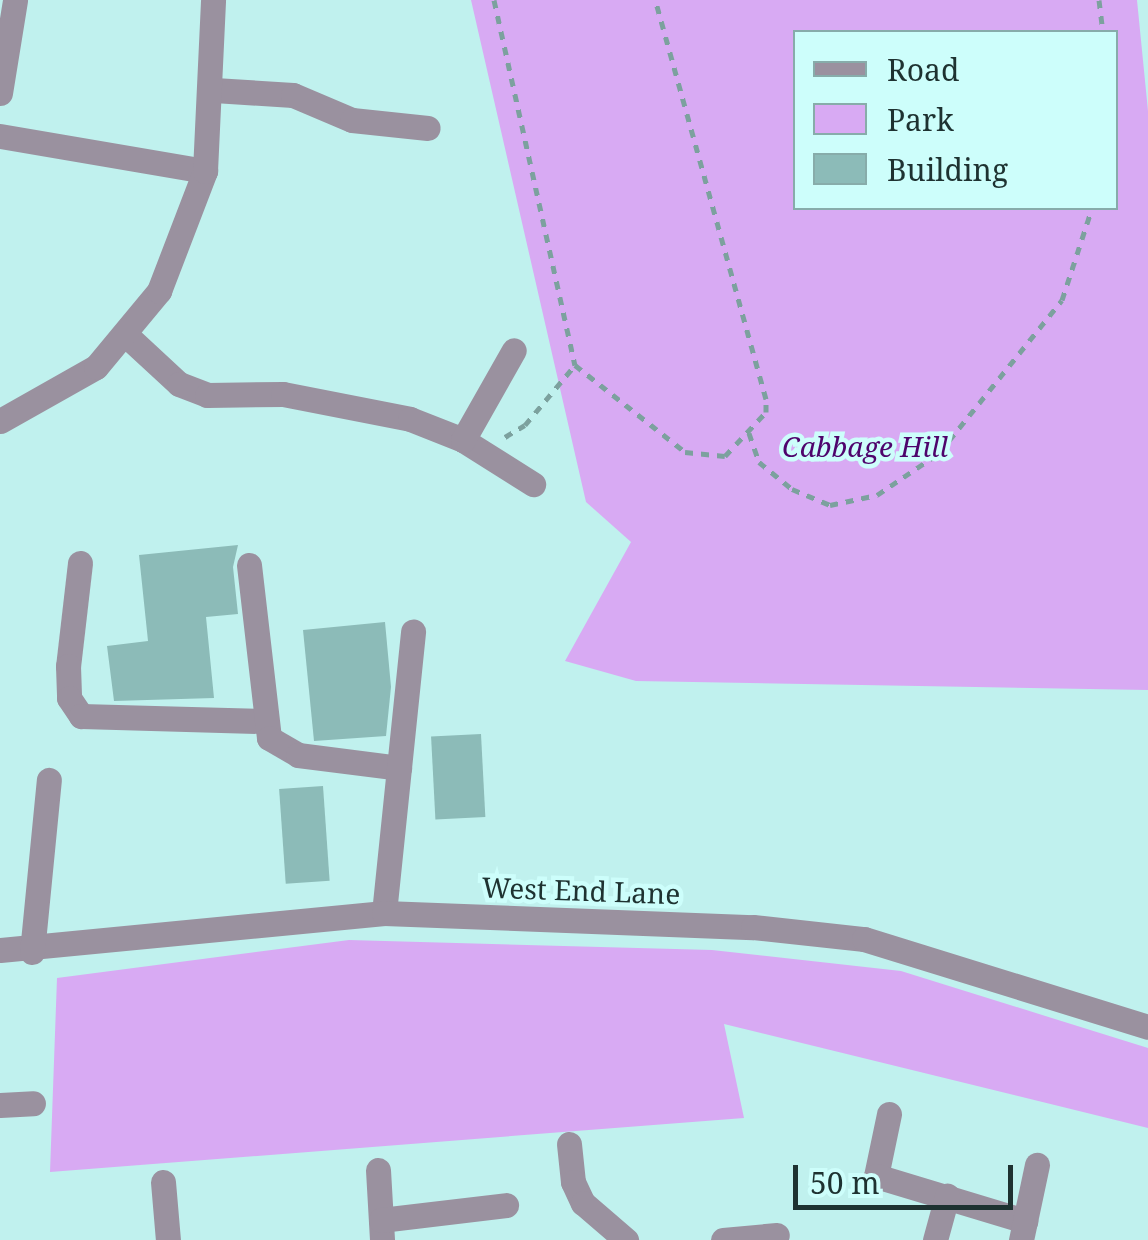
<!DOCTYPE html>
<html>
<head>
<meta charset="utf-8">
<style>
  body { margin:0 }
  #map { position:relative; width:1148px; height:1240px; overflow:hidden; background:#c0f1ee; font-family:"Noto Serif",serif }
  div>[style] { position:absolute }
  .green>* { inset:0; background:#d8aaf3 }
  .building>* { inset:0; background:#8cbbb8; transform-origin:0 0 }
  .path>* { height:5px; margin-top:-2.5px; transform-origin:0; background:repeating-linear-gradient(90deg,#7ca19e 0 8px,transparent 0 16px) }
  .minor>* { height:25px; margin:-12.5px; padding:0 12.5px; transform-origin:12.5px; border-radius:12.5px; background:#9a919f }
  span { translate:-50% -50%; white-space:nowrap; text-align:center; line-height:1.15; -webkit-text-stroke:9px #cdfefb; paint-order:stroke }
  .park-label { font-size:28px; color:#4e046c; font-style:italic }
  .street-label { font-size:28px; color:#1e3231 }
  .legend { position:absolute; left:793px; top:30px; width:325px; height:180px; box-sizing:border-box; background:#cdfefb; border:2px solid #87acaa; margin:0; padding:12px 18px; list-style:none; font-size:30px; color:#1e3231 }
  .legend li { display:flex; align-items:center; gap:20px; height:50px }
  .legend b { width:50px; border:2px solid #87acaa }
  .scale { position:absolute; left:793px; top:1165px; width:220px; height:45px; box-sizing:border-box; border:5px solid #1e3231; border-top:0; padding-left:12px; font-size:30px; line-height:35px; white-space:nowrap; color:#1e3231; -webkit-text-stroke:8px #cdfefb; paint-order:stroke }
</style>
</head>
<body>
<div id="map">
  <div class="green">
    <div style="clip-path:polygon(evenodd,471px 0,1137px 0,1148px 111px,1148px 690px,636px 681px,565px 661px,631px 542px,586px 502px,471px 0,1116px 32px,1116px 208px,796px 208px,796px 32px,1116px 32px)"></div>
    <div style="clip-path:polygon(349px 940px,712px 950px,901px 971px,1148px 1048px,1148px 1128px,724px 1024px,744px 1118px,50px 1172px,57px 978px)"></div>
  </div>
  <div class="building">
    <div style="clip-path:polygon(238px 545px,233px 567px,238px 614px,206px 617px,214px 698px,114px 701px,107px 646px,148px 641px,139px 555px)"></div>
    <div style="clip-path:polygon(385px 622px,391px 687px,386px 736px,314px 741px,303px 630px)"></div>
    <div style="left:481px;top:734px;width:83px;height:50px;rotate:87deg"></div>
    <div style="left:323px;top:786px;width:95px;height:44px;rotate:86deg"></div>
  </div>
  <div class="path">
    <div style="left:494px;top:0;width:374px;rotate:77.5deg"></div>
    <div style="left:575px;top:365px;width:140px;rotate:38.3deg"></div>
    <div style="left:685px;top:452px;width:40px;rotate:5.7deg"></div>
    <div style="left:725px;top:456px;width:60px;rotate:-47deg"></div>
    <div style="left:766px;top:412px;width:13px;rotate:-90deg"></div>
    <div style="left:766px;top:399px;width:414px;rotate:-105.5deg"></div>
    <div style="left:1099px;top:0;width:32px;rotate:83deg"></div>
    <div style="left:749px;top:433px;width:31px;rotate:71deg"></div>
    <div style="left:759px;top:462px;width:43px;rotate:39.3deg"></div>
    <div style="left:792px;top:489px;width:41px;rotate:22.8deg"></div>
    <div style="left:830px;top:505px;width:48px;rotate:-12deg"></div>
    <div style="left:877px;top:495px;width:75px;rotate:-34.1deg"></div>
    <div style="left:939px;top:453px;width:196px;rotate:-51.2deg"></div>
    <div style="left:1062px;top:300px;width:97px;rotate:-71.9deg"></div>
    <div style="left:505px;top:437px;width:23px;rotate:-31deg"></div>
    <div style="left:525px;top:425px;width:78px;rotate:-50.2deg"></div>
  </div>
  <div class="minor">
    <div style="left:214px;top:90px;width:79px;rotate:3.6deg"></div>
    <div style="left:293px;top:95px;width:64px;rotate:23deg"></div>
    <div style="left:352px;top:120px;width:76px;rotate:6deg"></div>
    <div style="left:0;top:93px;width:94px;rotate:-80.8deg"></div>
    <div style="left:0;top:136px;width:208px;rotate:9.7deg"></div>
    <div style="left:126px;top:335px;width:72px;rotate:42.8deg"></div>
    <div style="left:179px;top:384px;width:30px;rotate:21deg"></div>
    <div style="left:207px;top:395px;width:76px;rotate:-0.8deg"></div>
    <div style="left:283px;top:394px;width:129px;rotate:11.1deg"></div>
    <div style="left:410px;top:419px;width:57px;rotate:21.6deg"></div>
    <div style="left:463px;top:440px;width:83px;rotate:32.2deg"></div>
    <div style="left:0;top:421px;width:110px;rotate:-29.4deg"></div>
    <div style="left:96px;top:367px;width:99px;rotate:-50.3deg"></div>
    <div style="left:159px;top:291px;width:129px;rotate:-69deg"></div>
    <div style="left:205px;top:171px;width:171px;rotate:-87.3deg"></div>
    <div style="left:463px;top:440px;width:103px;rotate:-60.5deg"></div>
    <div style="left:80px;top:563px;width:104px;rotate:96.6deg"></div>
    <div style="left:68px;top:666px;width:32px;rotate:88deg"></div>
    <div style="left:69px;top:698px;width:22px;rotate:56deg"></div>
    <div style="left:81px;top:716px;width:181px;rotate:1.6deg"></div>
    <div style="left:249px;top:565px;width:174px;rotate:83.4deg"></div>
    <div style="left:269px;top:738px;width:34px;rotate:30deg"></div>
    <div style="left:298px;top:755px;width:102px;rotate:7.3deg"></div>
    <div style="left:384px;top:913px;width:283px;rotate:-84.1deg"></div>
    <div style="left:0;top:950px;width:386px;rotate:-5.5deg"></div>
    <div style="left:384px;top:913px;width:369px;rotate:2.2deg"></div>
    <div style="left:753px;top:927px;width:112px;rotate:6.2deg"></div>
    <div style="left:864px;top:939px;width:297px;rotate:17.2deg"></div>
    <div style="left:32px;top:952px;width:173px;rotate:-84.4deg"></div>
    <div style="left:0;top:1105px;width:33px;rotate:-3deg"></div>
    <div style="left:889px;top:1114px;width:63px;rotate:101.8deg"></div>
    <div style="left:876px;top:1176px;width:156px;rotate:16.8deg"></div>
    <div style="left:569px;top:1144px;width:38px;rotate:84deg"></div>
    <div style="left:573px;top:1182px;width:23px;rotate:65deg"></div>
    <div style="left:583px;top:1203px;width:57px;rotate:40.7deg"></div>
    <div style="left:378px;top:1170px;width:70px;rotate:86.7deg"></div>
    <div style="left:163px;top:1182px;width:58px;rotate:85.1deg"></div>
    <div style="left:381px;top:1220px;width:126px;rotate:-6.8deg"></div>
    <div style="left:723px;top:1240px;width:54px;rotate:-5.3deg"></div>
    <div style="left:935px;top:1240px;width:46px;rotate:-74.7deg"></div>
    <div style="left:1021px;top:1240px;width:77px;rotate:-78deg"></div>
  </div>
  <div class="park-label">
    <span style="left:865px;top:446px">Cabbage Hill</span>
  </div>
  <div class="street-label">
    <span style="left:581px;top:890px;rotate:2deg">West End Lane</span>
  </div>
  <ul class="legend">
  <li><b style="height:12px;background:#9a919f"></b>Road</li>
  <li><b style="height:28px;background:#d8aaf3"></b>Park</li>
  <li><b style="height:28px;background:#8cbbb8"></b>Building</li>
  </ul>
  <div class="scale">50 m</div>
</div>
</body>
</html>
